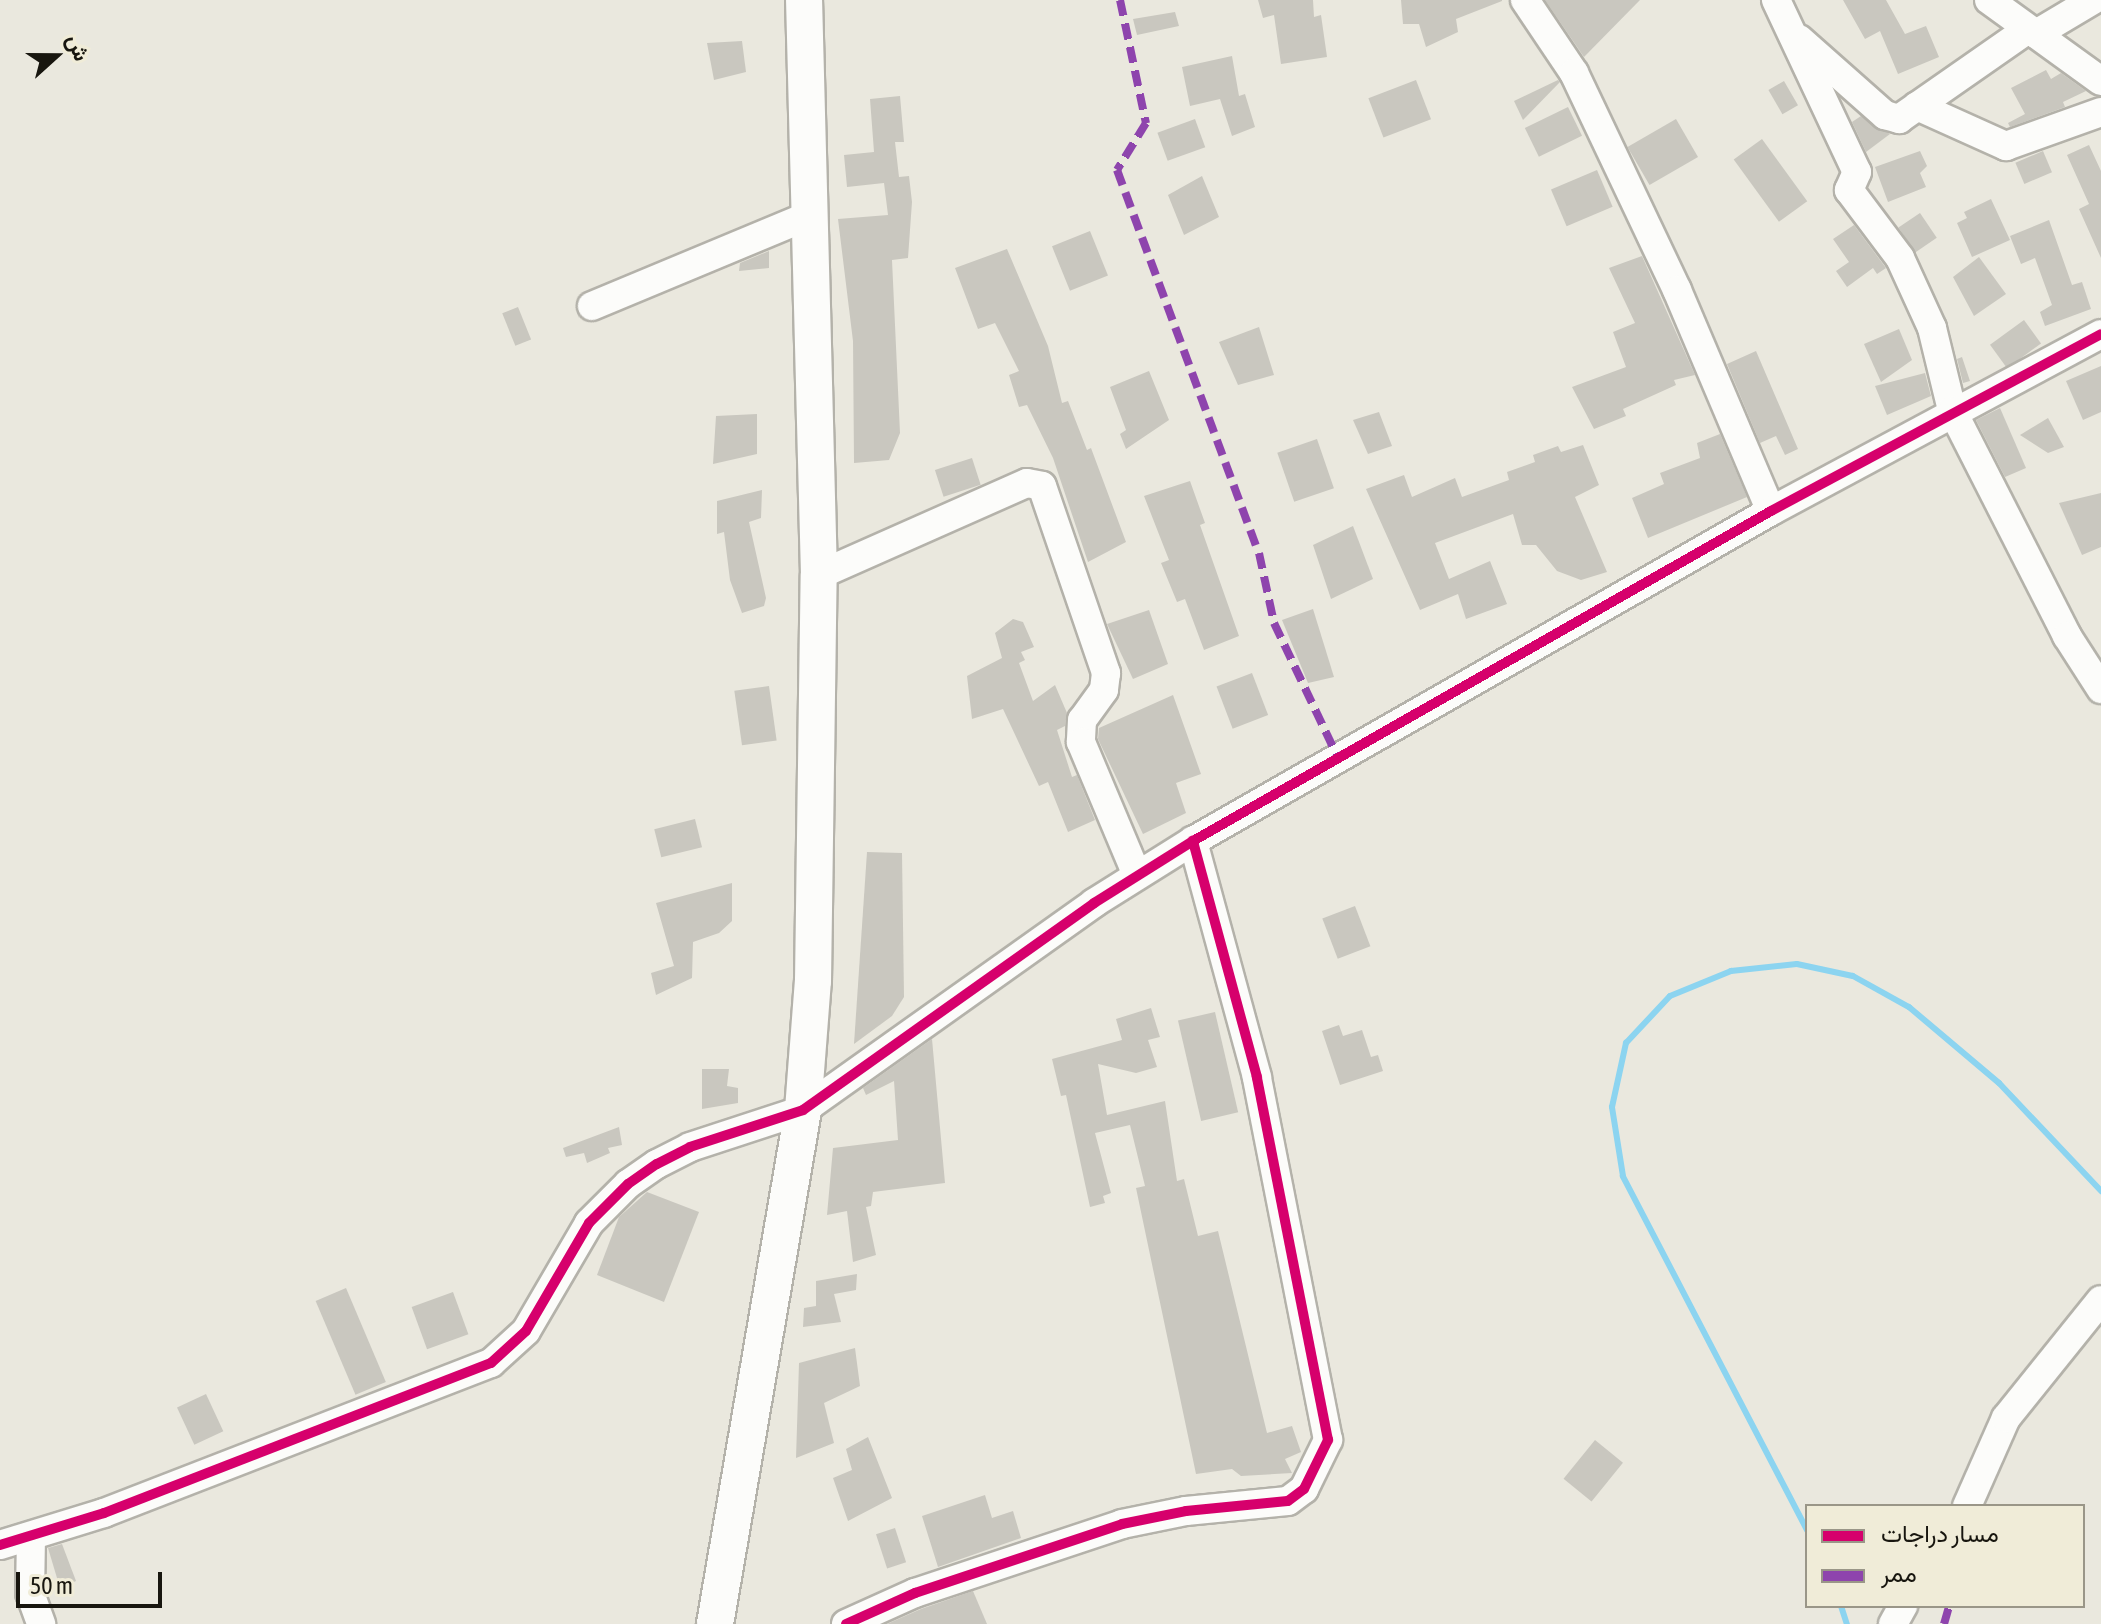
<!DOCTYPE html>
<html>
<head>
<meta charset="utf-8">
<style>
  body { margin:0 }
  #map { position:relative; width:2101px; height:1624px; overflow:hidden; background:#eae8de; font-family:"Asap Condensed",Vazirmatn,sans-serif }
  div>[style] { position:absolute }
  .stream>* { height:6px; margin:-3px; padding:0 3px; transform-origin:3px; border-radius:3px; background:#8cd4f0 }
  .building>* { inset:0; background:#c9c7bf; transform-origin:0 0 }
  .roads { filter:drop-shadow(2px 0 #b4b2aa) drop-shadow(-2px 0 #b4b2aa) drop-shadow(0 2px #b4b2aa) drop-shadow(0 -2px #b4b2aa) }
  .minor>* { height:28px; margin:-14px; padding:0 14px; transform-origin:14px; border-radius:14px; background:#fcfcfa }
  .major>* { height:36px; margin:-18px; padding:0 18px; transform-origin:18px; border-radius:18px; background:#fcfcfa }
  .quiet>* { height:8px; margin-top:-4px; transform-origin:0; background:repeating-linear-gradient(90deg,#8e44ad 0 16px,transparent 0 24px) }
  .cycleway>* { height:10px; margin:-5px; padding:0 5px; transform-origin:5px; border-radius:5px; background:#d6006c }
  span { translate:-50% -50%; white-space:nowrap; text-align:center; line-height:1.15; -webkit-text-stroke:8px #f0ecd8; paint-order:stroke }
  .legend { position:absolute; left:1805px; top:1504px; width:280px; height:104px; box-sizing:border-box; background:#f0ecd8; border:2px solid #9a9688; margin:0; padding:10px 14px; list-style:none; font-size:24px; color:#18160f }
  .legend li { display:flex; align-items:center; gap:16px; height:40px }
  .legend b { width:40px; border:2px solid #9a9688 }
  .north { position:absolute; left:16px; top:16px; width:80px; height:80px; -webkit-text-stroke:6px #f0ecd8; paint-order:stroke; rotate:69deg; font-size:22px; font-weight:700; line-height:32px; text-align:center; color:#18160f }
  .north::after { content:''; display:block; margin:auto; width:28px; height:36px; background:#18160f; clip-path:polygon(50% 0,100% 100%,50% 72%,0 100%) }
  .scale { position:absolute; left:16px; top:1572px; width:146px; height:36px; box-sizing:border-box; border:4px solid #18160f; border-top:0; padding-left:10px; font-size:24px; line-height:28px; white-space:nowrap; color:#18160f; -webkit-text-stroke:6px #f0ecd8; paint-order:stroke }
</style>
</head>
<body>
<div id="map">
  <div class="stream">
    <div style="left:1807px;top:1530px;width:399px;rotate:-117.5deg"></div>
    <div style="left:1623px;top:1176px;width:70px;rotate:-99.1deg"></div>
    <div style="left:1612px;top:1107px;width:66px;rotate:-77.7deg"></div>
    <div style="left:1626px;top:1043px;width:64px;rotate:-46.9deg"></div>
    <div style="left:1670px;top:996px;width:66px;rotate:-22.3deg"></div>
    <div style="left:1731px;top:971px;width:66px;rotate:-6.1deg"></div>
    <div style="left:1797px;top:964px;width:57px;rotate:12.1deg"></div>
    <div style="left:1853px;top:976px;width:64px;rotate:29deg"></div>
    <div style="left:1909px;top:1007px;width:118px;rotate:40.2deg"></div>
    <div style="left:1999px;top:1083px;width:149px;rotate:46.6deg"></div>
    <div style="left:1841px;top:1606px;width:19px;rotate:72deg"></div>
  </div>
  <div class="building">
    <div style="clip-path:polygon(1258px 0,1313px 0,1314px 17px,1321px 15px,1327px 57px,1281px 64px,1274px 15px,1263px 18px)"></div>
    <div style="clip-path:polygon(1401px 0,1502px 0,1502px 1px,1456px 19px,1458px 32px,1426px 47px,1419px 24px,1403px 24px)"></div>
    <div style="clip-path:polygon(1545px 0,1640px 0,1584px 57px)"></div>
    <div style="clip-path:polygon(1843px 0,1886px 0,1905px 34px,1926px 26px,1939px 57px,1898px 74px,1880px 31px,1865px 39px)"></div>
    <div style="clip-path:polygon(1175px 12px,1179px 26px,1137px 35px,1133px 19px)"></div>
    <div style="clip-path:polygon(742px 41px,746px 72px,714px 80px,707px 43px)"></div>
    <div style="clip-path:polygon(1232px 56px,1239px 96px,1245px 94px,1255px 127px,1232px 136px,1220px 99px,1190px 106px,1182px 67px)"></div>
    <div style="clip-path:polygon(2046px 70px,2051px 79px,2061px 73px,2086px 91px,2063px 102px,2065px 107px,2010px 127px,2008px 123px,2025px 114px,2011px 88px)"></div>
    <div style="left:1416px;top:80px;width:42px;height:51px;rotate:69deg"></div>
    <div style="clip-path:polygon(1558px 80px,1560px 82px,1523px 120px,1514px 101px)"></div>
    <div style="left:1784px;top:81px;width:28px;height:18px;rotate:60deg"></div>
    <div style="clip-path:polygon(900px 96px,904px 142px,895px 142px,899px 177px,909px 176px,912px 202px,908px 258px,892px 260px,900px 433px,889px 460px,854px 463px,853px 341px,838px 219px,888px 215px,884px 183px,847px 187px,844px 155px,874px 152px,870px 99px)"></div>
    <div style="left:1568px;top:107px;width:32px;height:48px;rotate:64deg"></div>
    <div style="clip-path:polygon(1861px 116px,1890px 134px,1866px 152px,1852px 122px)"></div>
    <div style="left:1195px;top:119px;width:30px;height:40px;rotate:70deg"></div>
    <div style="left:1676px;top:119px;width:44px;height:56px;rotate:60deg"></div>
    <div style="left:1762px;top:139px;width:77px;height:35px;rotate:54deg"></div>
    <div style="clip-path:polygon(2089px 145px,2101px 171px,2101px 258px,2079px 209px,2089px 204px,2067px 155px)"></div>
    <div style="clip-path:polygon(1920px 151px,1927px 166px,1920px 173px,1926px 187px,1888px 202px,1875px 167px)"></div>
    <div style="left:2043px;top:151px;width:23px;height:30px;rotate:67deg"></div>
    <div style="left:1597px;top:170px;width:40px;height:50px;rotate:67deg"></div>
    <div style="clip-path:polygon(1202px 176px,1219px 217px,1184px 235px,1168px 195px)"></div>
    <div style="clip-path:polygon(1991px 199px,2010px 240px,1972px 257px,1957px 223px,1967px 218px,1964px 212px)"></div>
    <div style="left:1920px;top:213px;width:30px;height:26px;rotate:56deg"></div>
    <div style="clip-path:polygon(2049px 220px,2072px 285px,2082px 282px,2091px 309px,2045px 326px,2040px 312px,2052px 305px,2035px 258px,2021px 264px,2010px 236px)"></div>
    <div style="clip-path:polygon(1854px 225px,1886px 268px,1877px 274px,1873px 268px,1847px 287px,1836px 271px,1849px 262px,1833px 239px)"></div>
    <div style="left:1090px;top:231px;width:48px;height:41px;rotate:68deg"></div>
    <div style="clip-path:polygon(1007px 249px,1048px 346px,1062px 403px,1068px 401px,1087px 450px,1091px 448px,1126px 542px,1088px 562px,1053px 458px,1027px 405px,1019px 407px,1009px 375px,1019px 371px,995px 323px,978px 329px,955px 268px)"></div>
    <div style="clip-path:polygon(769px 251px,769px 268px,739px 271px,740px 263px)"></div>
    <div style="clip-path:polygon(1642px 256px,1695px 375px,1674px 380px,1676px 385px,1623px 409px,1626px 416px,1594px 429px,1572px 387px,1626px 367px,1613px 332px,1635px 323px,1609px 268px)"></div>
    <div style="clip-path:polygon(1979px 257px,2006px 294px,1974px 316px,1953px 277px)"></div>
    <div style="left:518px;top:307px;width:35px;height:17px;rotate:68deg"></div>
    <div style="left:2024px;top:320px;width:29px;height:42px;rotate:54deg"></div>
    <div style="clip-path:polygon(1259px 327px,1274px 375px,1238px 385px,1219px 342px)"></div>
    <div style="clip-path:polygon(1899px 329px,1912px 360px,1881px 382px,1864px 344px)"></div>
    <div style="clip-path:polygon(1756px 351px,1798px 449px,1785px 455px,1776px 436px,1760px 443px,1727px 364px)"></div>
    <div style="clip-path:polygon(1962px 357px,1970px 381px,1963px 383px,1957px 359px)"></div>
    <div style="clip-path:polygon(2101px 366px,2101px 412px,2083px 420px,2066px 381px)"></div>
    <div style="clip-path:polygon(1149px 371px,1169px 420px,1126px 449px,1120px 434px,1126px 430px,1110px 387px)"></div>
    <div style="clip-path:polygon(1925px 373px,1931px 396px,1887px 415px,1875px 386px)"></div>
    <div style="clip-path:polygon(2000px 408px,2026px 468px,2005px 477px,1976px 420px)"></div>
    <div style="clip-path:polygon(1379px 412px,1392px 446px,1368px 454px,1353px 420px)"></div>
    <div style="clip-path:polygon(757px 414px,757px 454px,713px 464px,716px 416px)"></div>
    <div style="clip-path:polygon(2048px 418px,2064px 447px,2048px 453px,2020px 435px)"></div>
    <div style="clip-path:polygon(1720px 434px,1747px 497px,1648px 538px,1632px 498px,1664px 484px,1660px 473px,1700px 458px,1697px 443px)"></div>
    <div style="left:1317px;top:439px;width:52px;height:42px;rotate:71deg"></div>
    <div style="clip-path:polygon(1583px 445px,1599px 485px,1575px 497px,1607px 572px,1581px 580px,1557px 571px,1536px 545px,1522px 545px,1513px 514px,1435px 543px,1449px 579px,1490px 561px,1507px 604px,1466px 619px,1458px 594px,1420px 610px,1366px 489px,1404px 475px,1412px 497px,1455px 478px,1462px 497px,1509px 480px,1507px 472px,1535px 462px,1533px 455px,1558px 446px,1561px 452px)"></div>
    <div style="left:972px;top:458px;width:28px;height:39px;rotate:72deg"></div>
    <div style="clip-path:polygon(1190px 481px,1205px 523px,1200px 525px,1239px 636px,1204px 650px,1185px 599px,1177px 602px,1161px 563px,1169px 560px,1144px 496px)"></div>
    <div style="clip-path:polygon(762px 490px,761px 518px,749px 522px,766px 598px,764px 606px,742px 613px,730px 580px,724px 532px,717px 534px,717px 501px)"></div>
    <div style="clip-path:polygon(2101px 493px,2101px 547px,2082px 555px,2059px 503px)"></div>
    <div style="clip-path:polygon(1353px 526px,1373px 579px,1331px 599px,1313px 545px)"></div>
    <div style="clip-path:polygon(1313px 609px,1334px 677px,1308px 683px,1282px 620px)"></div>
    <div style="clip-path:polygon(1149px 610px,1168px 664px,1133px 679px,1107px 624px)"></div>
    <div style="clip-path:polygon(1013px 619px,1023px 622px,1034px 647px,1021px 652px,1025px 660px,1019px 663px,1033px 701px,1055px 685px,1067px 713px,1065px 726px,1057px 730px,1072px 777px,1077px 775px,1095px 820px,1068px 832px,1048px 782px,1039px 786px,1003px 709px,972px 719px,967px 676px,1002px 658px,995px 633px)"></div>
    <div style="left:1252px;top:673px;width:45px;height:38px;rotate:69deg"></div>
    <div style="left:769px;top:686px;width:55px;height:35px;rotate:82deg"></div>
    <div style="clip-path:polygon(1173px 695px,1201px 774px,1176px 783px,1186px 813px,1143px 834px,1098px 739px,1099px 728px)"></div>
    <div style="left:695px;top:819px;width:29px;height:42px;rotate:76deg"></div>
    <div style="clip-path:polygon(867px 852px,902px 853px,904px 997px,892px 1016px,854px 1044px)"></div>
    <div style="clip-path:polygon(732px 883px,732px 921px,719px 933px,693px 942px,692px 978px,656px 995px,651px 973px,674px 966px,656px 903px)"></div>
    <div style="left:1355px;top:906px;width:43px;height:35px;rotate:69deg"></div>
    <div style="clip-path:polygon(1151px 1008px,1160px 1037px,1148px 1040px,1157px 1067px,1136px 1073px,1098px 1064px,1107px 1115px,1165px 1101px,1177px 1181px,1184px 1179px,1198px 1236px,1218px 1231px,1267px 1433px,1292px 1426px,1301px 1452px,1285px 1459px,1292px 1473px,1241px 1476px,1232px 1469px,1196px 1474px,1136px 1188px,1145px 1186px,1130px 1125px,1095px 1133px,1111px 1193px,1103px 1196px,1105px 1203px,1090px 1207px,1066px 1095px,1061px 1096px,1052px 1059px,1122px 1040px,1116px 1019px)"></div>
    <div style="left:1215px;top:1012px;width:103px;height:38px;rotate:77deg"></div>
    <div style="clip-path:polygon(1339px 1025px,1343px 1036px,1362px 1030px,1371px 1057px,1378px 1055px,1383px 1071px,1340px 1085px,1322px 1031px)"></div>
    <div style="clip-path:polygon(932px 1039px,945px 1183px,873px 1192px,871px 1206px,866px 1207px,876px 1255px,853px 1262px,847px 1211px,827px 1215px,833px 1148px,898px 1140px,894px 1081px,866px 1095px,863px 1088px)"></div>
    <div style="clip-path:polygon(702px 1069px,729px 1069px,727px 1086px,738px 1088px,738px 1103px,702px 1109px)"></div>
    <div style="clip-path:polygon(619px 1127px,622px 1145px,608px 1148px,610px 1153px,587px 1163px,584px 1153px,566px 1157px,563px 1148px)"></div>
    <div style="clip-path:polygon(647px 1192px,699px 1212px,664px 1302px,597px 1275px,619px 1217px)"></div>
    <div style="clip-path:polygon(857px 1274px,856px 1290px,834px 1294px,841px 1322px,803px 1327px,804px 1308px,816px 1306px,816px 1281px)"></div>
    <div style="left:346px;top:1288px;width:102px;height:33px;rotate:67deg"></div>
    <div style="left:453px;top:1292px;width:45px;height:44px;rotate:70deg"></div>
    <div style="clip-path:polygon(855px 1348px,860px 1386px,824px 1403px,834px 1443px,796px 1458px,799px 1363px)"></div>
    <div style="left:206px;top:1394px;width:41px;height:32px;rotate:65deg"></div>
    <div style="clip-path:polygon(868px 1437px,892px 1498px,848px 1521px,833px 1478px,852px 1470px,846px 1449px)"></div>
    <div style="left:1595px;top:1440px;width:36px;height:50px;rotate:39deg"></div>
    <div style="clip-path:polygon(985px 1495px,992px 1518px,1013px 1511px,1021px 1538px,938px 1567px,922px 1516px)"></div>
    <div style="left:895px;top:1528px;width:36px;height:20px;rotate:72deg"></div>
    <div style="clip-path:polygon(62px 1544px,76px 1581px,60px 1588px,48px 1548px)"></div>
    <div style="clip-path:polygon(973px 1591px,987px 1624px,887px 1624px,921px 1609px)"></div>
  </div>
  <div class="roads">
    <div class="minor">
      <div style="left:1525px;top:0;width:88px;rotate:56.1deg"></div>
      <div style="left:1574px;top:73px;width:240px;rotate:64.6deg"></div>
      <div style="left:1677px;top:290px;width:240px;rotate:67deg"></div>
      <div style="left:1776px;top:0;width:190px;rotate:64.8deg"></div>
      <div style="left:1857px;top:172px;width:20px;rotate:114deg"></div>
      <div style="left:1849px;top:190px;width:85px;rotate:53.1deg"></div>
      <div style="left:1900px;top:258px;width:77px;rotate:65.4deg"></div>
      <div style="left:1932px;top:328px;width:84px;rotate:76.3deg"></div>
      <div style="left:1952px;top:410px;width:254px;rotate:63deg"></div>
      <div style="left:2067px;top:636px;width:63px;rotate:57.3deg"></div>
      <div style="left:1989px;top:0;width:138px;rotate:35.9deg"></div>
      <div style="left:2036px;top:34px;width:66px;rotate:-30.8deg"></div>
      <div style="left:1799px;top:39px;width:115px;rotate:41.5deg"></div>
      <div style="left:1885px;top:115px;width:15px;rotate:16deg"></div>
      <div style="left:1899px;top:119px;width:157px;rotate:-34.9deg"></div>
      <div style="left:1917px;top:106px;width:98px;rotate:24.2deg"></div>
      <div style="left:2006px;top:146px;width:101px;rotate:-19.7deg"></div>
      <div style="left:592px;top:306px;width:234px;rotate:-22.6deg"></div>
      <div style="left:819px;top:575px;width:227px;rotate:-23.9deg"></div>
      <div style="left:1027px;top:483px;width:15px;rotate:11deg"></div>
      <div style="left:1042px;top:486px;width:198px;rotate:71.1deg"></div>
      <div style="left:1106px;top:673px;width:17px;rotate:97deg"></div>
      <div style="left:1104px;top:690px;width:37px;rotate:126deg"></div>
      <div style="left:1082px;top:720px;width:22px;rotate:93deg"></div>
      <div style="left:1081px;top:742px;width:144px;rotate:67.2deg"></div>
      <div style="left:1967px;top:1506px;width:96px;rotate:-66.1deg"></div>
      <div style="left:2006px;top:1418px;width:151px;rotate:-51.2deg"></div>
      <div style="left:31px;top:1537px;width:56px;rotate:91deg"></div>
      <div style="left:30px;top:1593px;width:33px;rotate:70deg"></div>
      <div style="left:0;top:1545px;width:109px;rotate:-17.1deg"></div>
      <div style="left:104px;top:1513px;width:415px;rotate:-21.2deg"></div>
      <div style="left:491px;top:1363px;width:47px;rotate:-42.4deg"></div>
      <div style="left:526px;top:1331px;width:125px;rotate:-59.7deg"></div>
      <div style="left:589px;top:1223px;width:55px;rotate:-45deg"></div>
      <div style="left:628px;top:1184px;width:35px;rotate:-35deg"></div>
      <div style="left:657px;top:1164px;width:37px;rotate:-27deg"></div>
      <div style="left:690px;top:1147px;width:119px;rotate:-18.1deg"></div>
      <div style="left:803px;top:1110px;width:357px;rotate:-35.4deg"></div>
      <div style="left:1094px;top:903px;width:117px;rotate:-32.1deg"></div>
      <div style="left:1193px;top:841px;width:666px;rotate:-29.72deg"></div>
      <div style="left:1771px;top:511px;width:374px;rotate:-28.2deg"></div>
      <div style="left:846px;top:1624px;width:76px;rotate:-24.2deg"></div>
      <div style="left:915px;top:1593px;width:218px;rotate:-18.4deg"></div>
      <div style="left:1122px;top:1524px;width:65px;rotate:-11.5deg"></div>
      <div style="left:1186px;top:1511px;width:102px;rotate:-5.6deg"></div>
      <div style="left:1288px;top:1501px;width:20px;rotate:-37deg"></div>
      <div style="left:1304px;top:1489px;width:55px;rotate:-63.9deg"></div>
      <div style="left:1328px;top:1440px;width:370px;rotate:-101.1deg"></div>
      <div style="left:1257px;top:1077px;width:245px;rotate:-105.2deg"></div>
      <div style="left:1893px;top:1624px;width:21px;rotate:-61deg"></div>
    </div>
    <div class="major">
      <div style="left:715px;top:1624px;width:521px;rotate:-80.28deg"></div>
      <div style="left:803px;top:1110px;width:129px;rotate:-85.6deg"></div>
      <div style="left:813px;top:981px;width:406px;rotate:-89.2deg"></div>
      <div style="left:819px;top:575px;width:575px;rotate:-91.49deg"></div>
    </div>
  </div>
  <div class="quiet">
    <div style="left:1120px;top:0;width:126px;rotate:78.1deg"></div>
    <div style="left:1146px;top:123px;width:55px;rotate:121.7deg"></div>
    <div style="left:1117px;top:170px;width:408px;rotate:69.7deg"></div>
    <div style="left:1259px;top:553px;width:72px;rotate:77.9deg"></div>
    <div style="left:1274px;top:623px;width:152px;rotate:64.6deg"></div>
    <div style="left:1944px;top:1624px;width:19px;rotate:-74deg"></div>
  </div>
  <div class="cycleway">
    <div style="left:0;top:1545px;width:109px;rotate:-17.1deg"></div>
    <div style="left:104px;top:1513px;width:415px;rotate:-21.2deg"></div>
    <div style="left:491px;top:1363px;width:47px;rotate:-42.4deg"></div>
    <div style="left:526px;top:1331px;width:125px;rotate:-59.7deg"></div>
    <div style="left:589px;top:1223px;width:55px;rotate:-45deg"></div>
    <div style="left:628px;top:1184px;width:35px;rotate:-35deg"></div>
    <div style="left:657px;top:1164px;width:37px;rotate:-27deg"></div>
    <div style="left:690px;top:1147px;width:119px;rotate:-18.1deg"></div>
    <div style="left:803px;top:1110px;width:357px;rotate:-35.4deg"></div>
    <div style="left:1094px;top:903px;width:117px;rotate:-32.1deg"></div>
    <div style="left:1193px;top:841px;width:666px;rotate:-29.72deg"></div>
    <div style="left:1771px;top:511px;width:374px;rotate:-28.2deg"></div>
    <div style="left:846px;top:1624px;width:76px;rotate:-24.2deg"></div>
    <div style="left:915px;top:1593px;width:218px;rotate:-18.4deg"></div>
    <div style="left:1122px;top:1524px;width:65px;rotate:-11.5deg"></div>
    <div style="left:1186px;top:1511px;width:102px;rotate:-5.6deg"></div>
    <div style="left:1288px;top:1501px;width:20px;rotate:-37deg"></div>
    <div style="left:1304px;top:1489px;width:55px;rotate:-63.9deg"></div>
    <div style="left:1328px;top:1440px;width:370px;rotate:-101.1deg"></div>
    <div style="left:1257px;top:1077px;width:245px;rotate:-105.2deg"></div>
  </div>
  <ul class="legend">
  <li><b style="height:10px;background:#d6006c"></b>مسار دراجات</li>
  <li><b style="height:10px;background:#8e44ad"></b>ممر</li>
  </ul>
  <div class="north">ش</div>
  <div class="scale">50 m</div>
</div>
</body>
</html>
